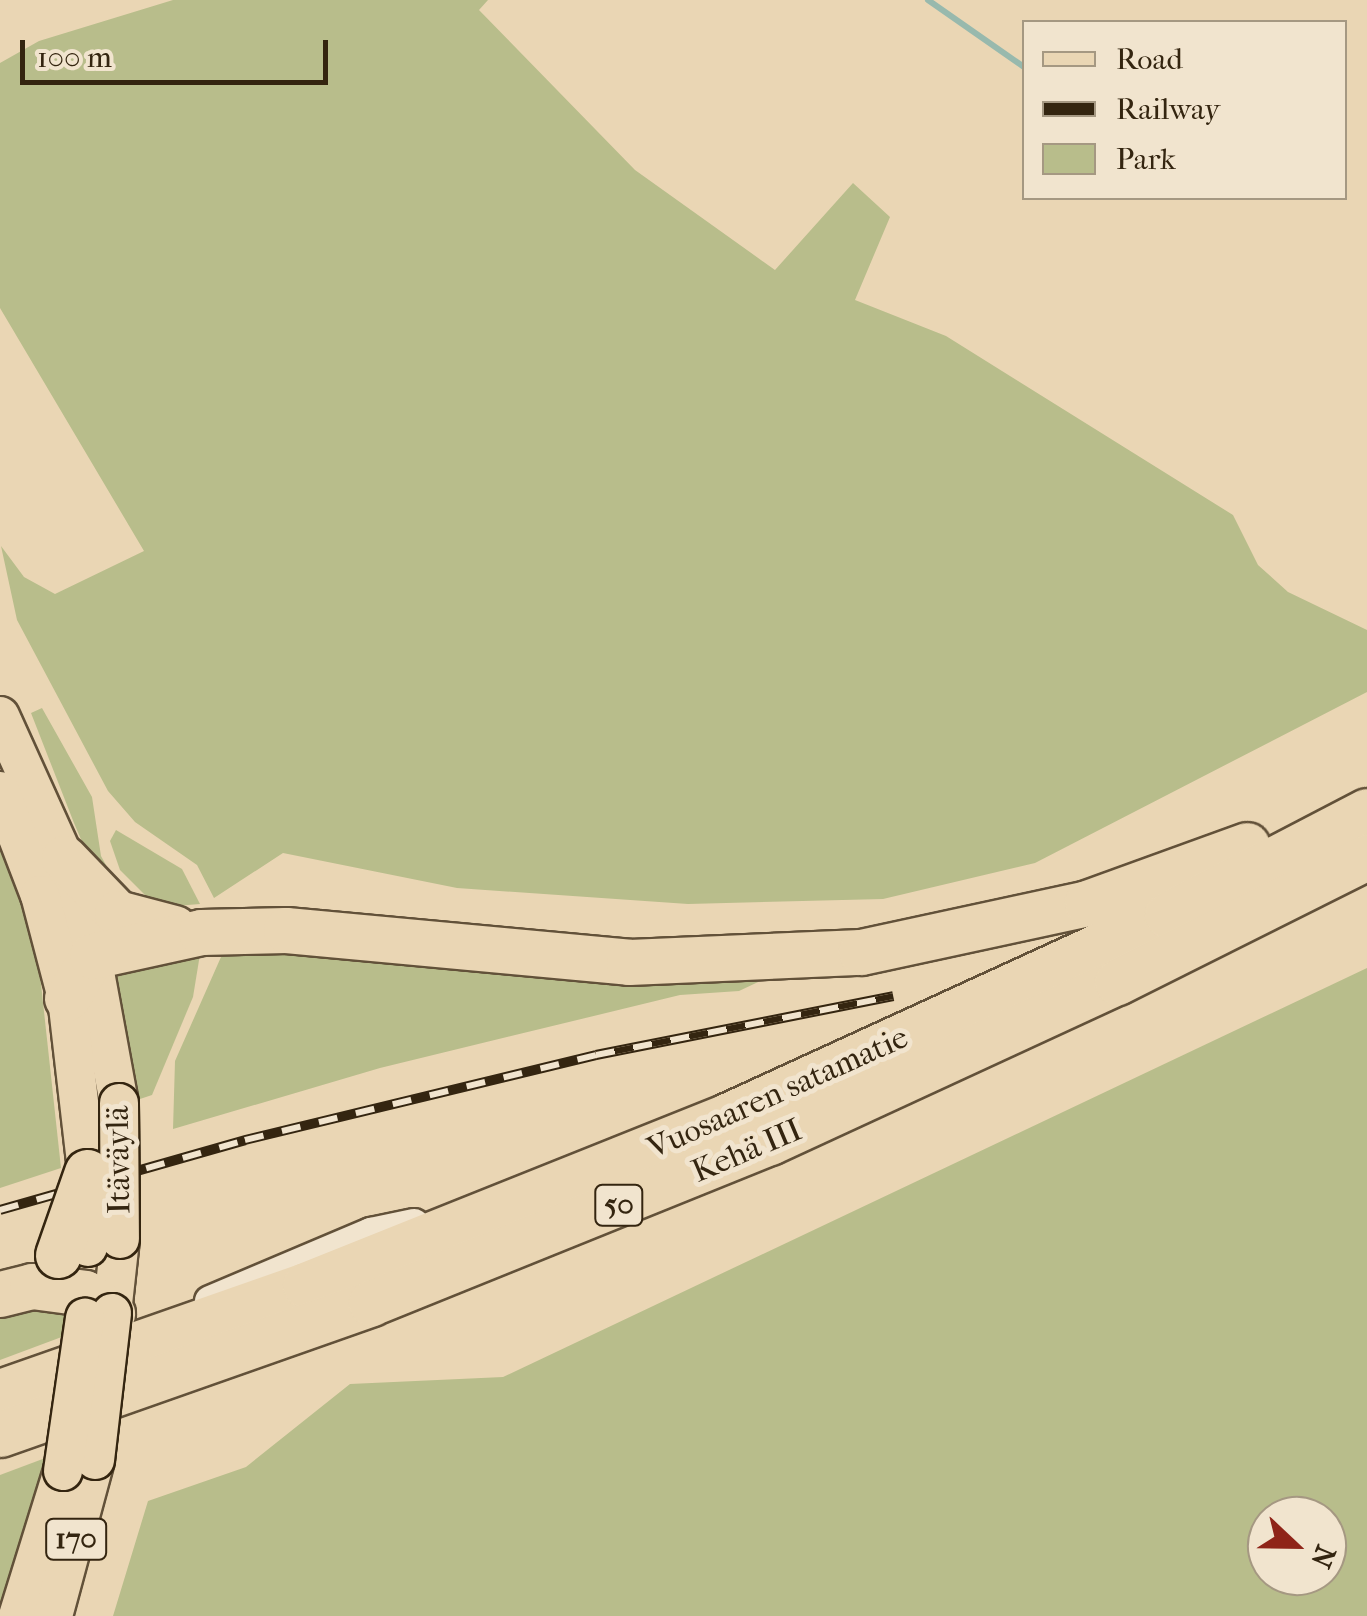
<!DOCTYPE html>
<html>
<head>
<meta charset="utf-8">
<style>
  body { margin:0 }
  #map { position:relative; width:1367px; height:1616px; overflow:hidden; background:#ead6b4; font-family:"IM FELL French Canon",serif }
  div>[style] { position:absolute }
  .green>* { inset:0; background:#b8bd8b }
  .stream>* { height:6px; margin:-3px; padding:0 3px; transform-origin:3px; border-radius:3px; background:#98b9ad }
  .roads { filter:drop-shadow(2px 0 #625139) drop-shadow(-2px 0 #625139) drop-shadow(0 2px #625139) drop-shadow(0 -2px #625139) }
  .minor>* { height:30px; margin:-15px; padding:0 15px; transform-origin:15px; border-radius:15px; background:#f1e4ce }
  .major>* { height:38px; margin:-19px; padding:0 19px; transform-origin:19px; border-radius:19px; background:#ead6b4 }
  .highway>* { height:45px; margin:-22.5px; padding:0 22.5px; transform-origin:22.5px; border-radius:22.5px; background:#ead6b4 }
  .rail>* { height:10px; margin-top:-5px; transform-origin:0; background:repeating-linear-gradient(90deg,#f1e4ce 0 19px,#342510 0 38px); box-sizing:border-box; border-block:2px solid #342510 }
  .bridges { filter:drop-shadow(2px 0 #342510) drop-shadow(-2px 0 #342510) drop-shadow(0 2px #342510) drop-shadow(0 -2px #342510) }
  .major-bridge>* { height:38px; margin:-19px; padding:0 19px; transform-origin:19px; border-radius:19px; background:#ead6b4 }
  .highway-bridge>* { height:45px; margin:-22.5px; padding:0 22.5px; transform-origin:22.5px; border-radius:22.5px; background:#ead6b4 }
  span { translate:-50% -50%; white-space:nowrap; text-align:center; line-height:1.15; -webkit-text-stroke:10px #f1e4ce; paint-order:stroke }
  .shield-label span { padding:2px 8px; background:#f1e4ce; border:2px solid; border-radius:8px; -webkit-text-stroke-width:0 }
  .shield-label { font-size:30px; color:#342510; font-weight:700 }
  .street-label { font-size:32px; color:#342510 }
  .legend { position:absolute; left:1022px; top:20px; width:325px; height:180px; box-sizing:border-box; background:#f1e4ce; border:2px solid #a59882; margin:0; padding:12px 18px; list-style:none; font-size:30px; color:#342510 }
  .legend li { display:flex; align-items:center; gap:20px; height:50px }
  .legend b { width:50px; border:2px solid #a59882 }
  .north { position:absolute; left:1247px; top:1496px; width:100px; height:100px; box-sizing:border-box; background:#f1e4ce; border:2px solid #a59882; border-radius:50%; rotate:112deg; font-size:28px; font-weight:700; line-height:40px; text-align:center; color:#342510 }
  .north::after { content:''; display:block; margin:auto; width:35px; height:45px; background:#8f2418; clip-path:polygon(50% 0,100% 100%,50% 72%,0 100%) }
  .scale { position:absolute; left:20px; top:40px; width:308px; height:45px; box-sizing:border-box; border:5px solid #342510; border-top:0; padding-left:12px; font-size:30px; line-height:35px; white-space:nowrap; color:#342510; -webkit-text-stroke:8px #f1e4ce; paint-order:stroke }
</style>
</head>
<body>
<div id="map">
  <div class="green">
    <div style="clip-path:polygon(173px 0,488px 0,479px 10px,635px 170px,775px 270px,853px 183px,890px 217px,855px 300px,946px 336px,1233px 515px,1258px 565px,1288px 592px,1367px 630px,1367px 692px,1035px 863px,883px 899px,688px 904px,457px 888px,283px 853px,214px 898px,197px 865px,135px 822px,108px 791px,17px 620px,1px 546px,24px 577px,55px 594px,144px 551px,0 308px,0 63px,39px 41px)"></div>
    <div style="clip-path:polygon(42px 708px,92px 797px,101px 856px,118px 887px,92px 865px,74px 823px,31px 713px)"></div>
    <div style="clip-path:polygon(116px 830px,182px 869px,200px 904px,163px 907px,150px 900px,120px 870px,110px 841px)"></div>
    <div style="clip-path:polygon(0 832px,36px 938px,61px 1168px,0 1188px)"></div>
    <div style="clip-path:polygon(235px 946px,784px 970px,739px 991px,680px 995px,380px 1068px,173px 1129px,175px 1061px,221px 957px)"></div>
    <div style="clip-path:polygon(201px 948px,193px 997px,152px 1095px,131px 1102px,111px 960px)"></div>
    <div style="clip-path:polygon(evenodd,1367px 968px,1367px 1616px,113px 1616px,148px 1501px,246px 1467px,350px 1384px,503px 1377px,1367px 968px,1267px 1516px,1327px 1516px,1327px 1576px,1267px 1576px,1267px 1516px)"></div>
    <div style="clip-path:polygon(72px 1301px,67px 1335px,0 1360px,0 1311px)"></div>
    <div style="clip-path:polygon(48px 1457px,0 1616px,0 1475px)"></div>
  </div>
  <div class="stream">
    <div style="left:928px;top:0;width:117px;rotate:34.9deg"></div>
  </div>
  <div class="roads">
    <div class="minor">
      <div style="left:210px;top:1301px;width:175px;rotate:-22.9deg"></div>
      <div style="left:371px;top:1233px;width:44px;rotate:-11.8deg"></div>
    </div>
    <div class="major">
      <div style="left:0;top:716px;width:156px;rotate:65.7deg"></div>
      <div style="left:64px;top:858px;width:102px;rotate:74.1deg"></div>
      <div style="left:92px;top:956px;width:149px;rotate:79.6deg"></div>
      <div style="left:0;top:791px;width:111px;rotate:69deg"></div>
      <div style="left:40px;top:895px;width:106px;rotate:75.3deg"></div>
      <div style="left:67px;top:998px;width:175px;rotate:83.4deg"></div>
      <div style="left:112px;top:1313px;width:74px;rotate:-83.8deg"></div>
      <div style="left:18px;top:1616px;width:152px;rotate:-72.8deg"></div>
      <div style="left:53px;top:1616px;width:162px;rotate:-74.9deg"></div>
    </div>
    <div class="highway">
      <div style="left:64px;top:858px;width:76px;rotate:46.1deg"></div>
      <div style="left:117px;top:913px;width:59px;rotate:14.7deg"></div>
      <div style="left:67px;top:998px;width:49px;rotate:-59.2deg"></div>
      <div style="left:92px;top:956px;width:112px;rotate:-12.4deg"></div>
      <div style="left:201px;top:932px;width:85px;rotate:-1.3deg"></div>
      <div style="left:286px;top:930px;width:344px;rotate:5.3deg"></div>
      <div style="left:629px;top:962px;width:232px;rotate:-2.5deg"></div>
      <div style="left:861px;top:952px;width:231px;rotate:-12.2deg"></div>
      <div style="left:1087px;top:903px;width:170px;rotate:-19.9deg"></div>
      <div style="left:0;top:1294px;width:33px;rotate:-14deg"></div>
      <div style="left:32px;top:1286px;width:53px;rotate:7.5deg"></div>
      <div style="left:85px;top:1293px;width:34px;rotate:37deg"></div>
      <div style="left:0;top:1392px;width:323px;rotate:-19.3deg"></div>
      <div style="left:305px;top:1285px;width:455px;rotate:-21.8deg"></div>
      <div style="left:727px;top:1116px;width:484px;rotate:-24.6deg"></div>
      <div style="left:1167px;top:915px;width:225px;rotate:-27.5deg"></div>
      <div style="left:0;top:1434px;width:393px;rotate:-19.4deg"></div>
      <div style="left:371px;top:1303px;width:430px;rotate:-22deg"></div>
      <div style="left:770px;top:1142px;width:382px;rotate:-24.8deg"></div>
      <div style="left:1117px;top:982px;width:280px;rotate:-26.6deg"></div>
    </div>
  </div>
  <div class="rail">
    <div style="left:0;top:1210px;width:255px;rotate:-15.9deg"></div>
    <div style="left:245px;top:1140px;width:361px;rotate:-13.6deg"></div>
    <div style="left:596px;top:1055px;width:303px;rotate:-11.2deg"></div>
  </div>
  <div class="bridges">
    <div class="major-bridge">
      <div style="left:119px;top:1103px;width:136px;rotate:89.6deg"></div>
      <div style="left:88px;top:1189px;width:58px;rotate:90deg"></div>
      <div style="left:95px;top:1460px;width:148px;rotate:-83.4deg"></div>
      <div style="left:63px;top:1471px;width:155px;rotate:-81.8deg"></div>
    </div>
    <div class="highway-bridge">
      <div style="left:58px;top:1255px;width:88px;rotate:-70.7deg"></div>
    </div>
  </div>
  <div class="shield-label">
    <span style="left:619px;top:1205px">50</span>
    <span style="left:76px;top:1539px">170</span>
  </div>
  <div class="street-label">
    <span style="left:778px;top:1093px;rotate:-24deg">Vuosaaren satamatie</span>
    <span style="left:747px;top:1151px;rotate:-23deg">Kehä III</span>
    <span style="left:119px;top:1160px;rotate:-91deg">Itäväylä</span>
  </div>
  <ul class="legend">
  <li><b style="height:12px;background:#ead6b4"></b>Road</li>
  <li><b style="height:12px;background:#342510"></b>Railway</li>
  <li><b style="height:28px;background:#b8bd8b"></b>Park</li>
  </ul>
  <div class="north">N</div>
  <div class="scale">100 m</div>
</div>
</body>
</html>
